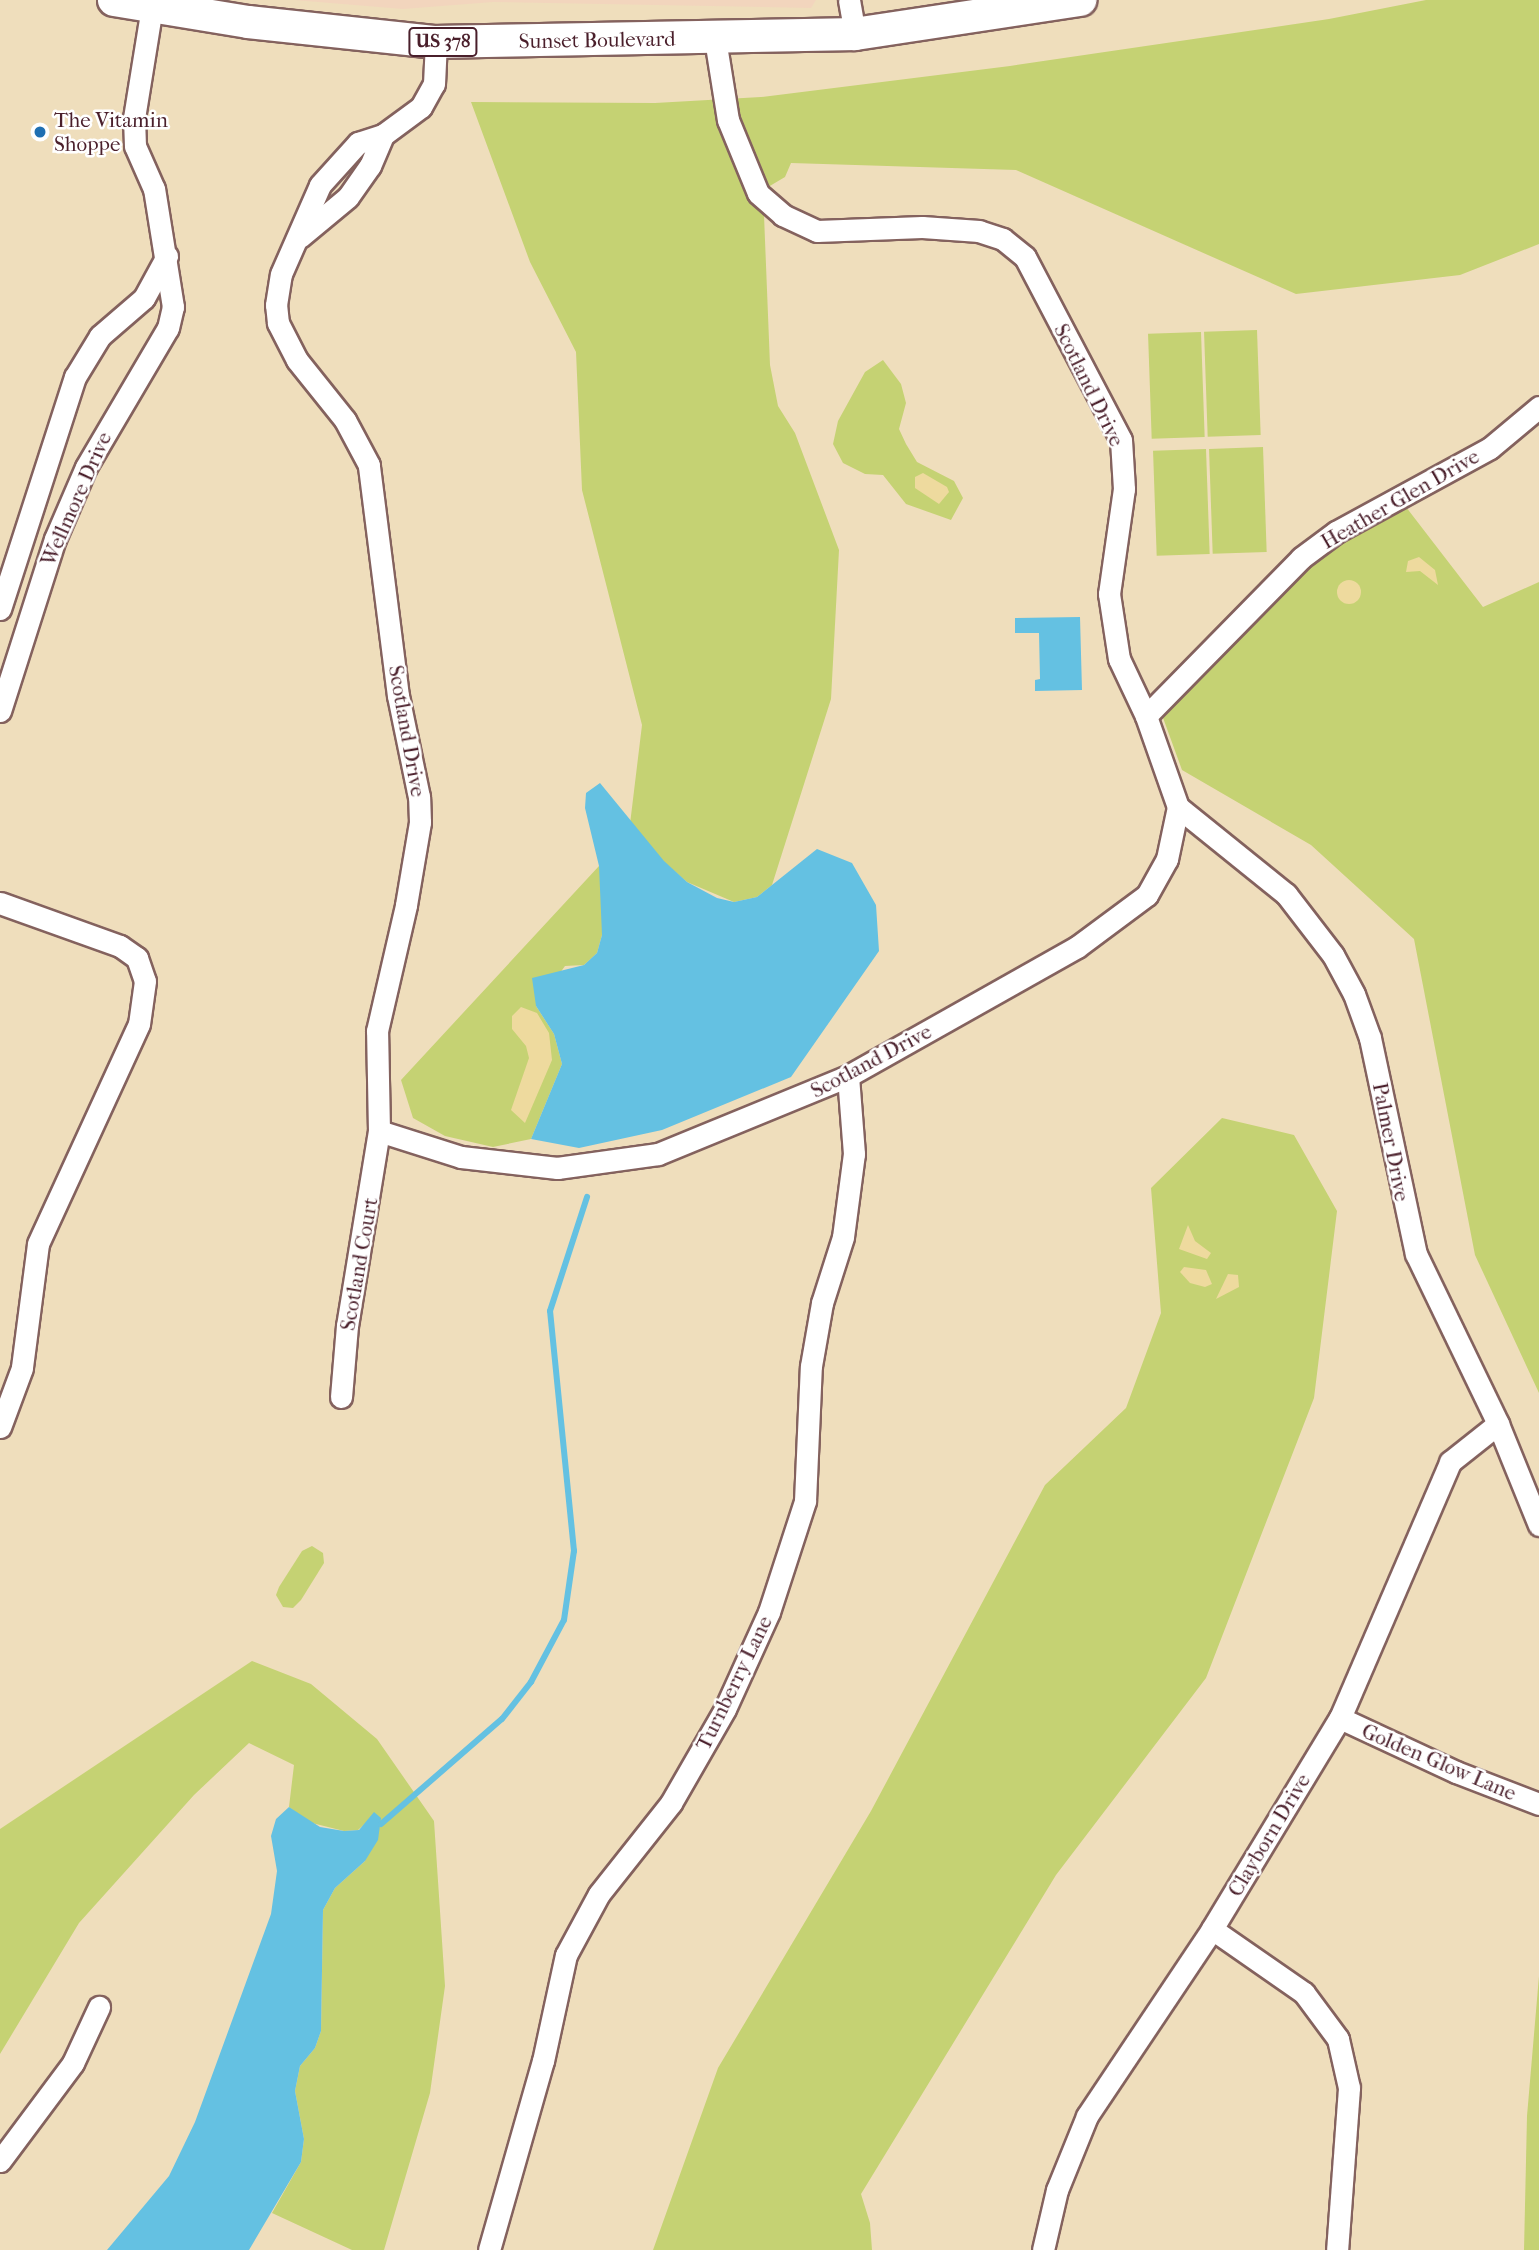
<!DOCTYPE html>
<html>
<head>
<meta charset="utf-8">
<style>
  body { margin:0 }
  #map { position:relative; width:1539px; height:2250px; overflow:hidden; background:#efdebc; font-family:"IM FELL French Canon",serif }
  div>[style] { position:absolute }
  .built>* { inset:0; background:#f2d5bd }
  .green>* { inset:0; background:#c5d273; transform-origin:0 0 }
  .sand>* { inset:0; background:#eeda9e }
  .round { border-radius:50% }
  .water>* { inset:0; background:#64c1e2 }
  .stream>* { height:6px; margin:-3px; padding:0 3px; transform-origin:3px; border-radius:3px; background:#64c1e2 }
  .roads { filter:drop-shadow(2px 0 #84625e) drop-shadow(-2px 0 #84625e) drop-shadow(0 2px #84625e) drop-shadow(0 -2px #84625e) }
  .street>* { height:21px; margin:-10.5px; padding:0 10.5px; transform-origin:10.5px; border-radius:10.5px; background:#fff }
  .primary>* { height:32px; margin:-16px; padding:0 16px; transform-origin:16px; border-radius:16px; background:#fff }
  .dots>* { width:19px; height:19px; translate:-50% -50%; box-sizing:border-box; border:4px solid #fff; border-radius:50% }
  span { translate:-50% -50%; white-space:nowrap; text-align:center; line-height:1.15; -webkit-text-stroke:5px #fff; paint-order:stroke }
  .shield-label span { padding:2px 5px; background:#fff; border:2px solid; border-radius:5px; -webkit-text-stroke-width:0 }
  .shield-label { font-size:19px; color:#4a1f2b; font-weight:700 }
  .street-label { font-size:21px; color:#4a1f2b }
  .poi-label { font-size:21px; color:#4a1f2b }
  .left { translate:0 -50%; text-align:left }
</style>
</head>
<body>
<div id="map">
  <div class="built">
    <div style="clip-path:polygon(294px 0,816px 0,811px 8px,493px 2px,403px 9px)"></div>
  </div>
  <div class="green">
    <div style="clip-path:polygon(1426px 0,1539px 0,1539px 244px,1460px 275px,1296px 294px,1016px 170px,791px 163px,785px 177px,763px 190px,770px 365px,778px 406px,795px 433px,839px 550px,831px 699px,772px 885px,757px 897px,734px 902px,687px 882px,664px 862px,602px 935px,597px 953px,584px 965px,565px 966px,536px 1006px,554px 1034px,562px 1064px,531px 1139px,493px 1147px,445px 1136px,413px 1118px,401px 1080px,599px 866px,630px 824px,642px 725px,582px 490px,576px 352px,530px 262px,471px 102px,655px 103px,761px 97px,1010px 66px,1329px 19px)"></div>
    <div style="left:1257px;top:330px;width:105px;height:53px;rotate:88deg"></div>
    <div style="left:1201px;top:332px;width:105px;height:53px;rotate:88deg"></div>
    <div style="clip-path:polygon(883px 360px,901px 384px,906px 403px,899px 429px,906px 444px,917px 462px,954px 481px,963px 498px,951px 520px,906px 504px,883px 475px,865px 474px,843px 463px,833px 444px,838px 421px,865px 372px)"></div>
    <div style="left:1263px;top:447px;width:105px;height:54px;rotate:88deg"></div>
    <div style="left:1206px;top:449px;width:105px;height:53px;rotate:88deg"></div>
    <div style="clip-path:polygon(1406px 507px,1483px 607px,1539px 582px,1539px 1393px,1475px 1255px,1414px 939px,1311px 845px,1182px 770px,1162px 715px,1311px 563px,1344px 539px)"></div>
    <div style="clip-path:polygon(1222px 1118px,1294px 1135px,1337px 1211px,1314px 1398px,1206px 1678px,1056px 1875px,861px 2194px,870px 2223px,872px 2250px,653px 2250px,718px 2068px,871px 1811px,1045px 1485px,1126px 1408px,1161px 1313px,1151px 1188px)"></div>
    <div style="clip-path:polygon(312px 1546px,323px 1553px,324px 1563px,301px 1600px,293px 1608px,283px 1607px,276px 1595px,279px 1587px,302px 1551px)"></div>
    <div style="clip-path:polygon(252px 1661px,311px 1684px,377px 1739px,434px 1821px,445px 1986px,430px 2093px,384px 2250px,352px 2250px,272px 2213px,301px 2162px,304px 2139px,295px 2091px,300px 2066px,315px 2048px,321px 2031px,323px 1910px,335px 1888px,365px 1861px,369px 1820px,358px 1830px,344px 1831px,308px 1822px,289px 1807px,294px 1765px,249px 1743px,194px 1795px,79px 1923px,0 2054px,0 1829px)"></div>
    <div style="clip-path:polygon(1539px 1976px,1539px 2250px,1524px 2250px,1527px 2116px)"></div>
  </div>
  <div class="sand">
    <div style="clip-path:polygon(923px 473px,947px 487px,949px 492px,939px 504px,915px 488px,915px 477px)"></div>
    <div style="clip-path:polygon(1419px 557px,1435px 570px,1438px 585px,1420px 571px,1406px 572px,1408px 561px)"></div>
    <div class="round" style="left:1337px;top:580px;width:24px;height:24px"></div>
    <div style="clip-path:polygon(521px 1007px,537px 1013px,549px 1033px,552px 1060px,525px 1123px,511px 1110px,529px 1058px,526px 1046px,512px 1029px,512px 1016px)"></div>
    <div style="clip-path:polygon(1188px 1225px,1195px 1241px,1211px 1253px,1207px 1259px,1179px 1249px)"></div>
    <div style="clip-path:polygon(1184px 1267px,1206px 1270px,1212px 1284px,1205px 1287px,1190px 1283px,1180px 1272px)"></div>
    <div style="clip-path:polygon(1228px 1274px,1238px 1275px,1239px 1287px,1216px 1299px)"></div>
  </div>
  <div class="water">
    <div style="clip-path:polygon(1080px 617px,1082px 690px,1035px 691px,1035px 680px,1040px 679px,1039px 633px,1015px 633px,1015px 618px)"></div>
    <div style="clip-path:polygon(600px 783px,664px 861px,687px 882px,717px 898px,734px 902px,757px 897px,817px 849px,852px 863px,876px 905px,879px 951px,791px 1077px,662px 1130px,579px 1148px,531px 1139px,562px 1064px,554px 1034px,536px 1006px,532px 978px,584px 965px,597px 953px,602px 935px,599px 866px,585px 808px,586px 793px)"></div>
    <div style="clip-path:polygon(289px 1807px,320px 1827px,344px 1831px,359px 1830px,374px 1812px,381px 1818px,378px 1840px,365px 1861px,335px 1888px,323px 1910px,321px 2031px,315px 2048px,300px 2066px,295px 2091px,304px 2139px,301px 2162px,249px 2250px,107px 2250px,169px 2176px,195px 2122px,271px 1914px,277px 1871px,271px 1836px,276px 1819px)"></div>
  </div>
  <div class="stream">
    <div style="left:381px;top:1824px;width:160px;rotate:-41deg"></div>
    <div style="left:502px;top:1719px;width:47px;rotate:-51.9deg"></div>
    <div style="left:531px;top:1682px;width:70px;rotate:-62deg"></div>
    <div style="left:564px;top:1620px;width:70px;rotate:-81.8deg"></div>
    <div style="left:574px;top:1551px;width:241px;rotate:-95.7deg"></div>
    <div style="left:550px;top:1311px;width:120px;rotate:-72deg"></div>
  </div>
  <div class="roads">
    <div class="street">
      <div style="left:849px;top:0;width:35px;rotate:80deg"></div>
      <div style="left:300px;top:237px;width:62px;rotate:-39.8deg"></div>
      <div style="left:348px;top:197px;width:38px;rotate:-55deg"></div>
      <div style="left:370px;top:166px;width:34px;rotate:-67deg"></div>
      <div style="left:0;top:609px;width:244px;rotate:-72.1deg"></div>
      <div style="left:75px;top:377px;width:48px;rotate:-58.6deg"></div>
      <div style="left:100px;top:336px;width:58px;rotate:-40.8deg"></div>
      <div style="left:144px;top:298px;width:48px;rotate:-61.3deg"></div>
      <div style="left:0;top:711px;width:181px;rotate:-72.3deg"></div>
      <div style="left:55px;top:539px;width:78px;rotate:-66.7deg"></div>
      <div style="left:86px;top:467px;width:161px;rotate:-59.5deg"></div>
      <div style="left:168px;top:328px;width:22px;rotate:-77deg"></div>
      <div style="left:173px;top:307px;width:120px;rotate:-99.1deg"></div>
      <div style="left:154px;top:189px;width:47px;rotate:-113.8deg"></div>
      <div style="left:135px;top:146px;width:28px;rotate:-92deg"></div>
      <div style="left:134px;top:118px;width:112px;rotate:-80.8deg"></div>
      <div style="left:1146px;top:716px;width:221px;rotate:-45.5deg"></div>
      <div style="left:1301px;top:558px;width:44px;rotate:-36.6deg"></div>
      <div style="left:1336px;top:532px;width:175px;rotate:-28.6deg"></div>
      <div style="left:1490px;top:448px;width:64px;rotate:-39.9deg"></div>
      <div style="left:1178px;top:807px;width:139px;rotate:38.9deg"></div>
      <div style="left:1286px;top:894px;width:77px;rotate:52.4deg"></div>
      <div style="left:1333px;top:955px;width:44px;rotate:61.7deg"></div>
      <div style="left:1354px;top:994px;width:47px;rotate:70deg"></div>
      <div style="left:1370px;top:1038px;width:221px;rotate:78deg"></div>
      <div style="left:1416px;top:1254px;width:189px;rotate:64.2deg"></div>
      <div style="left:1498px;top:1424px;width:109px;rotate:67.9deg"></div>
      <div style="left:0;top:903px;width:127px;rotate:19.7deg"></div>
      <div style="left:120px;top:946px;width:21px;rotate:35deg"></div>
      <div style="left:137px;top:958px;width:24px;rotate:71deg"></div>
      <div style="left:145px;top:981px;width:43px;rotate:97.9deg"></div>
      <div style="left:139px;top:1024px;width:242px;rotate:114.7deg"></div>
      <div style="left:38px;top:1244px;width:125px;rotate:97.4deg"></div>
      <div style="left:22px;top:1368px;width:63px;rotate:110.4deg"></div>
      <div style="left:379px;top:1131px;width:86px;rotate:17.6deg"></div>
      <div style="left:461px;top:1157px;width:97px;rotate:6.5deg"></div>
      <div style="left:557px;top:1168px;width:102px;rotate:-7.9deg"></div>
      <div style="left:658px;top:1154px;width:205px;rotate:-22.3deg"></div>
      <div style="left:848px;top:1076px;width:263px;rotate:-29.4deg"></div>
      <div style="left:1077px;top:947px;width:87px;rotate:-36.6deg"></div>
      <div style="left:1147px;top:895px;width:41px;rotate:-60.9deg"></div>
      <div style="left:1167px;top:859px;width:53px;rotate:-78.1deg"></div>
      <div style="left:1178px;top:807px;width:96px;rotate:-109.4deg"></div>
      <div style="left:1146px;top:716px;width:63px;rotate:-115.3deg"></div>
      <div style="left:1119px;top:659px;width:66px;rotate:-98.7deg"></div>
      <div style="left:1109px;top:594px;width:106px;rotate:-81.9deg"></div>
      <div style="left:1124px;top:489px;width:49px;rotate:-93.5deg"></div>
      <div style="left:1121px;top:440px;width:207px;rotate:-117.7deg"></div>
      <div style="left:1025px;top:257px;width:28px;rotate:-141deg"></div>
      <div style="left:1003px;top:239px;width:25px;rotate:-162deg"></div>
      <div style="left:979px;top:231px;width:57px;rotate:-176deg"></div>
      <div style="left:922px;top:227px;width:105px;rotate:177.8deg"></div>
      <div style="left:817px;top:231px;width:38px;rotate:-155deg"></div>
      <div style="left:783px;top:215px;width:33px;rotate:-139deg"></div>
      <div style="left:758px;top:193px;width:79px;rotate:-112.3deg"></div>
      <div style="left:728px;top:120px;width:82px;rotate:-99.1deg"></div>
      <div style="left:341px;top:1397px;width:71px;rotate:-85.2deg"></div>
      <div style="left:347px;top:1326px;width:198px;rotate:-80.7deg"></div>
      <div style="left:379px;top:1131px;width:100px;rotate:-91.1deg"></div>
      <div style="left:377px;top:1031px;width:129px;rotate:-77deg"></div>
      <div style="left:406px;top:905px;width:84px;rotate:-80.4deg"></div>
      <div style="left:420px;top:822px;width:25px;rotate:-92deg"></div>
      <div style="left:419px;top:797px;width:103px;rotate:-101.7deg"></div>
      <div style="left:398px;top:696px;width:233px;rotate:-97.2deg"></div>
      <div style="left:369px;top:465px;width:51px;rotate:-118.1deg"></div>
      <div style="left:345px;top:420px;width:77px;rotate:-128.7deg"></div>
      <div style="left:297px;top:360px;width:42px;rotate:-117.2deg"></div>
      <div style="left:278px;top:323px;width:18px;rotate:-96deg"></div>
      <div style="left:276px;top:305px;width:31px;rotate:-81deg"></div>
      <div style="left:281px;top:274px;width:97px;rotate:-66.3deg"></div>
      <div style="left:320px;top:185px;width:57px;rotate:-47.9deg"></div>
      <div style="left:358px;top:143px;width:26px;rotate:-18deg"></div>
      <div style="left:383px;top:135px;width:47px;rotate:-36.4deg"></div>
      <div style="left:421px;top:107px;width:26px;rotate:-61deg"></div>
      <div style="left:434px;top:84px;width:42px;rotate:-87.3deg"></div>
      <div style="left:1340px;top:1718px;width:128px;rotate:25deg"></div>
      <div style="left:1456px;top:1772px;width:89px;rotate:21.1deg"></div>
      <div style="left:1212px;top:1929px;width:112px;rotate:34.8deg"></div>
      <div style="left:1304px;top:1993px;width:57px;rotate:53.5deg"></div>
      <div style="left:1338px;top:2039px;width:50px;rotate:77.3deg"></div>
      <div style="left:1349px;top:2088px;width:162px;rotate:94.2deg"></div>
      <div style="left:0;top:2161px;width:122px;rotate:-53.3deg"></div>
      <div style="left:73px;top:2063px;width:62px;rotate:-65.1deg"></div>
      <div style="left:489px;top:2250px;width:197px;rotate:-74.1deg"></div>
      <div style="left:543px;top:2061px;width:108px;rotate:-77.8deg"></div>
      <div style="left:566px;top:1955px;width:69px;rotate:-61.6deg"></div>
      <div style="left:599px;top:1894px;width:116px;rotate:-51.6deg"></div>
      <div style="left:671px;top:1803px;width:108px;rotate:-60.1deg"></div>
      <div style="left:725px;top:1709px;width:107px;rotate:-65.6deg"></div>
      <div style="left:769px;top:1612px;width:117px;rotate:-72deg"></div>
      <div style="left:805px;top:1501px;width:135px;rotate:-87.5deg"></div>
      <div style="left:811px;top:1366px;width:64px;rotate:-80.1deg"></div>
      <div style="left:822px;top:1303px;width:69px;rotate:-72.3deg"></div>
      <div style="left:843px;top:1237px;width:84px;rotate:-82.5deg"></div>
      <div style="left:854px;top:1154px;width:78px;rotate:-94.4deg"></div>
      <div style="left:1043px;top:2250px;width:62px;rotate:-76.9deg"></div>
      <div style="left:1057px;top:2190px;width:80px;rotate:-67.9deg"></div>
      <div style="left:1087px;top:2116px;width:225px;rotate:-56.2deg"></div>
      <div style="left:1212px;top:1929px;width:247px;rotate:-58.8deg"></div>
      <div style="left:1340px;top:1718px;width:279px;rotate:-66.7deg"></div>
      <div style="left:1450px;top:1462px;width:61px;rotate:-38.4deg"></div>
    </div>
    <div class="primary">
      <div style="left:114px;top:0;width:136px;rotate:9.3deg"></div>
      <div style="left:248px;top:22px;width:189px;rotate:6.1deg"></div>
      <div style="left:436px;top:42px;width:419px;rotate:-1.1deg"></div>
      <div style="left:855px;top:34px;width:228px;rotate:-8.6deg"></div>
    </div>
  </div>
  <div class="dots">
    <div style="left:40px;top:132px;background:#1f6fb2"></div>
  </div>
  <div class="shield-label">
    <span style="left:443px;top:42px">US 378</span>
  </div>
  <div class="street-label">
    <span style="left:597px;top:40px;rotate:-1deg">Sunset Boulevard</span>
    <span style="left:1089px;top:385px;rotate:64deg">Scotland Drive</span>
    <span style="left:76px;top:499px;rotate:-66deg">Wellmore Drive</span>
    <span style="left:1400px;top:499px;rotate:-30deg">Heather Glen Drive</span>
    <span style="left:407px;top:731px;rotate:80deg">Scotland Drive</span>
    <span style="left:871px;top:1061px;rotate:-28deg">Scotland Drive</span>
    <span style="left:1391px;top:1142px;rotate:79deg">Palmer Drive</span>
    <span style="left:359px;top:1264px;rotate:-80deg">Scotland Court</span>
    <span style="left:734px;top:1683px;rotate:-64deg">Turnberry Lane</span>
    <span style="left:1439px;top:1762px;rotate:23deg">Golden Glow Lane</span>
    <span style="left:1269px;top:1835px;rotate:-59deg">Clayborn Drive</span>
  </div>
  <div class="poi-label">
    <span class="left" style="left:54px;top:132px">The Vitamin<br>Shoppe</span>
  </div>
</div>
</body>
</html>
